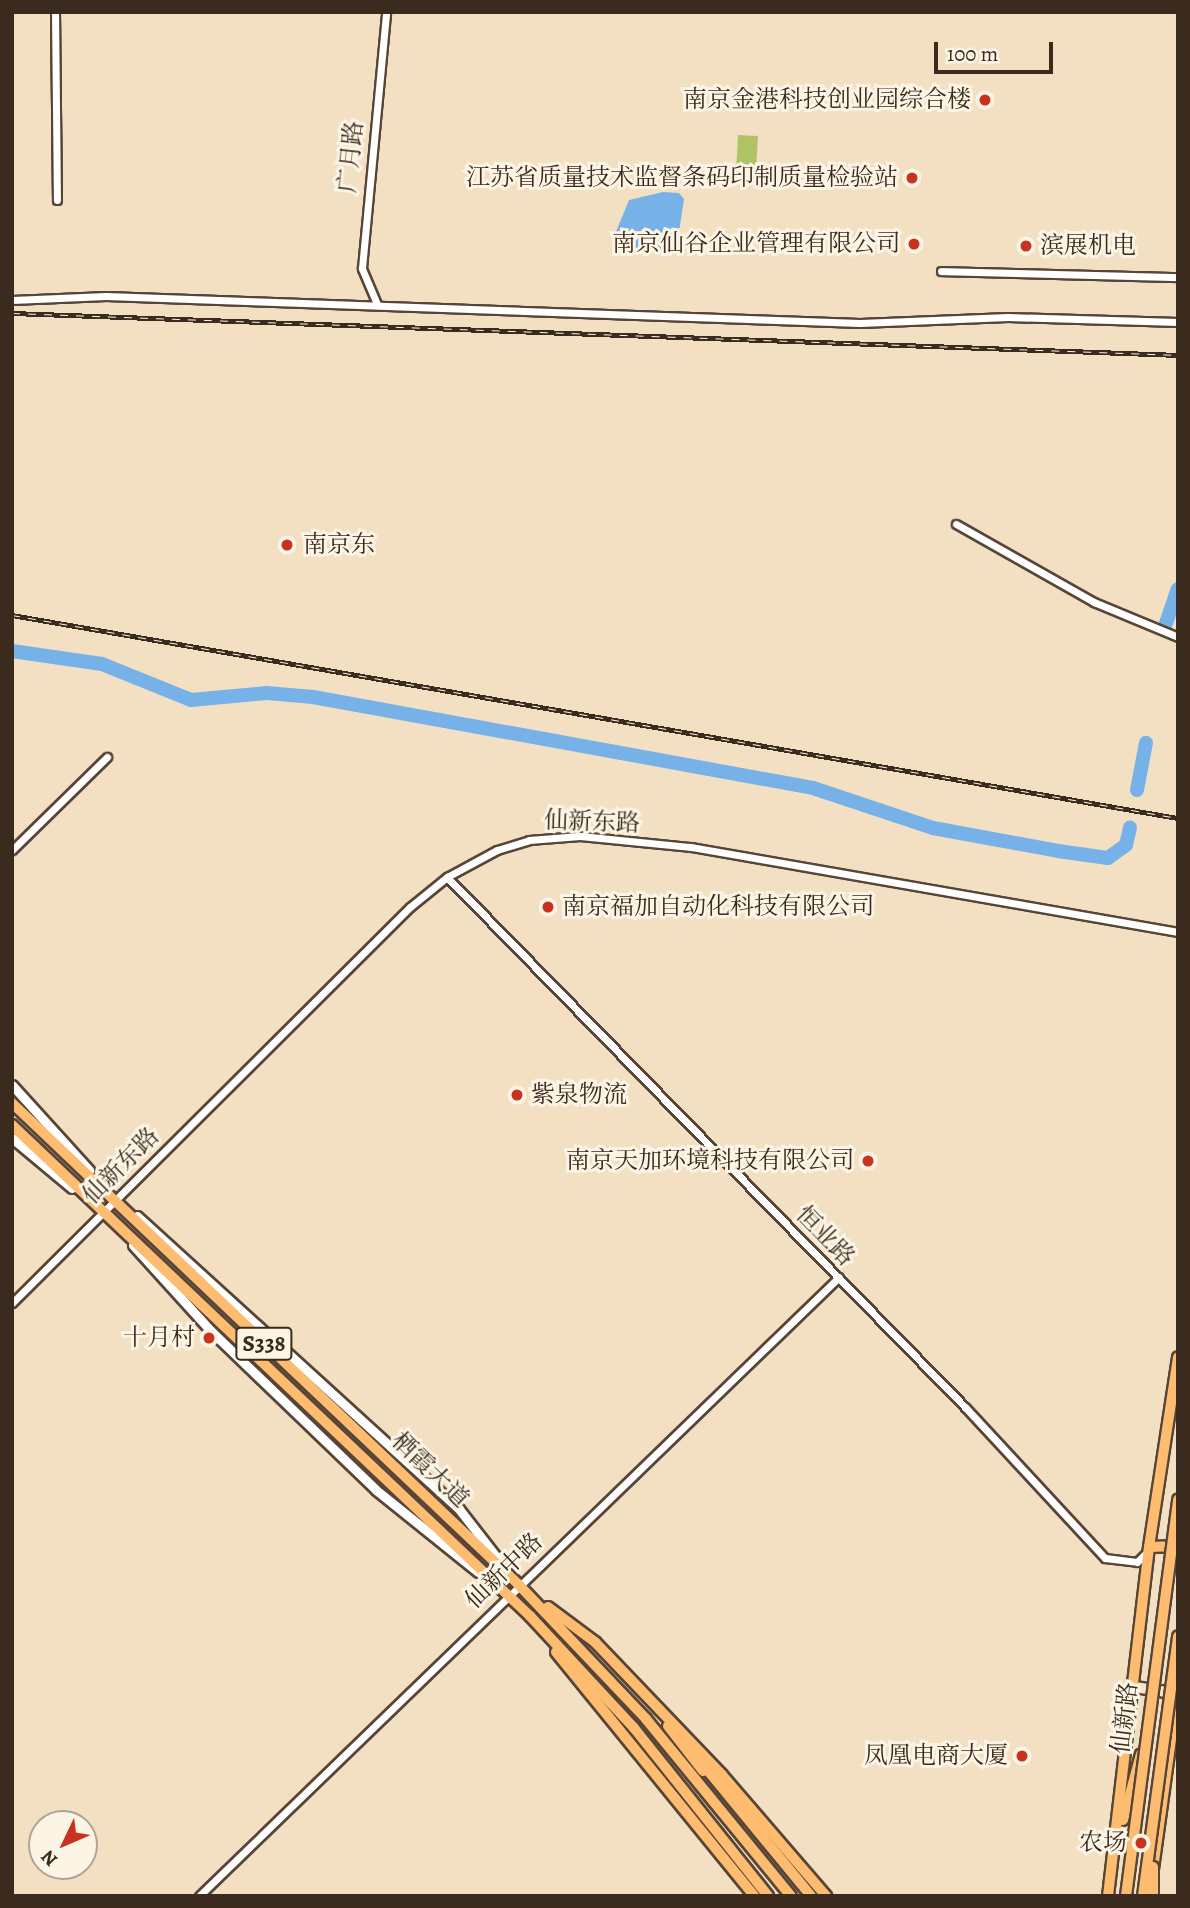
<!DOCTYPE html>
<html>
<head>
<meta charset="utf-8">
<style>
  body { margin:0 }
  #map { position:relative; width:1190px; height:1908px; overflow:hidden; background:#f3e0c2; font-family:Alegreya,"Noto Serif SC",serif }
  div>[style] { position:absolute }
  .green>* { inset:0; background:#afc366; transform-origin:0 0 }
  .water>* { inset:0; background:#76b2e8 }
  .river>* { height:14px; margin:-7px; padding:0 7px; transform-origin:7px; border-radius:7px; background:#76b2e8 }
  .roads { filter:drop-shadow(2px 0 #574537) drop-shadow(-2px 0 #574537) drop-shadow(0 2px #574537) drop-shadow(0 -2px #574537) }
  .minor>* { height:7px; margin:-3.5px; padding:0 3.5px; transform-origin:3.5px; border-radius:3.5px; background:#fff }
  .tertiary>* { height:9px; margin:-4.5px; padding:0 4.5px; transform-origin:4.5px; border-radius:4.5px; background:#fff }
  .secondary>* { height:10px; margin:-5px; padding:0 5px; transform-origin:5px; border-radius:5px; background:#fee4c5 }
  .primary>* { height:10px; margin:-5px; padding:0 5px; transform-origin:5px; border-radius:5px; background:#fdbc6f }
  .rail>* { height:5px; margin-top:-2.5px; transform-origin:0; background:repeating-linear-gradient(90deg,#fcf5e5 0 8px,#3b2a1e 0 16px); box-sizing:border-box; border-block:2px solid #3b2a1e }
  .bridges { filter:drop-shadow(2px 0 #574537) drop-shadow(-2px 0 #574537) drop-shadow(0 2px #574537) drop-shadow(0 -2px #574537) }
  .primary-bridge>* { height:10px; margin:-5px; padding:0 5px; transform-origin:5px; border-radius:5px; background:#fdbc6f }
  .dots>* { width:19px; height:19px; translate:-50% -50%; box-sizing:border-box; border:4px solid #fcf5e5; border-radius:50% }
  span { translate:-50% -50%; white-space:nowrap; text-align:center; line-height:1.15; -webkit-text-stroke:6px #fcf5e5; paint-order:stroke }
  .shield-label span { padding:2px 5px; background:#fcf5e5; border:2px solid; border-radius:5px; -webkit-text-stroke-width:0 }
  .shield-label { font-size:23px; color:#3b2a1e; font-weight:700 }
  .poi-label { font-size:24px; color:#3b2a1e }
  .right { translate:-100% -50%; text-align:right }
  .left { translate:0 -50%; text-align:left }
  .street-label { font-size:24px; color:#3b2a1e }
  .frame { position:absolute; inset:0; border:14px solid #3b2a1e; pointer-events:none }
  .north { position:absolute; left:28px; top:1810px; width:70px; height:70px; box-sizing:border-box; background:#fcf5e5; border:2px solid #afa495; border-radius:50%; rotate:226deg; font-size:19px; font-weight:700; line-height:28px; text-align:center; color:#3b2a1e }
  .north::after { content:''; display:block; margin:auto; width:24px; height:32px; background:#c8321e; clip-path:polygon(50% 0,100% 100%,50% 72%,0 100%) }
  .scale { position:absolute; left:934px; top:42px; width:119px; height:32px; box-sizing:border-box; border:4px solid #3b2a1e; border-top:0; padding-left:9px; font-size:21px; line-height:24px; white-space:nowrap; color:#3b2a1e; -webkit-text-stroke:5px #fcf5e5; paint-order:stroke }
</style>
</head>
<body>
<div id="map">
  <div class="green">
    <div style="left:738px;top:135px;width:20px;height:35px;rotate:3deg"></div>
  </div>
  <div class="water">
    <div style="clip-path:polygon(663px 192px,679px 193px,684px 199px,676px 252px,616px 246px,615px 234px,629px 200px)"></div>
  </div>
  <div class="river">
    <div style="left:1165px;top:626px;width:39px;rotate:-71deg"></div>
    <div style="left:12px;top:651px;width:91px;rotate:8.2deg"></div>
    <div style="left:102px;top:664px;width:96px;rotate:22deg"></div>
    <div style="left:191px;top:700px;width:76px;rotate:-5.3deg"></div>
    <div style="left:267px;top:693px;width:46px;rotate:5deg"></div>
    <div style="left:313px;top:697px;width:508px;rotate:10.31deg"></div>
    <div style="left:813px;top:788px;width:126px;rotate:18.4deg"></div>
    <div style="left:933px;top:828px;width:127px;rotate:10.4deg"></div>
    <div style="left:1058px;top:851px;width:50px;rotate:8deg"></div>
    <div style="left:1108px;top:858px;width:22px;rotate:-36deg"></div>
    <div style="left:1126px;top:845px;width:18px;rotate:-77deg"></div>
    <div style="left:1137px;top:790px;width:48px;rotate:-79.2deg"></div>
  </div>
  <div class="roads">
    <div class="minor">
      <div style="left:55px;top:12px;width:188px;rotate:89.4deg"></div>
      <div style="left:941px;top:271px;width:237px;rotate:1.5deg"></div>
      <div style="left:12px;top:300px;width:94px;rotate:-2.4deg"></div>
      <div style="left:106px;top:296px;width:754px;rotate:2.05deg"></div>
      <div style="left:860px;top:323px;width:148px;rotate:-2.3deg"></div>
      <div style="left:1008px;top:317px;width:170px;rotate:1.7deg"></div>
      <div style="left:377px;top:304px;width:39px;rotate:-113deg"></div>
      <div style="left:362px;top:268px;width:257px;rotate:-84.6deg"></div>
      <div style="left:956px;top:524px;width:159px;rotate:29.5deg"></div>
      <div style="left:1094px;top:602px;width:91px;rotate:22.6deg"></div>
      <div style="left:12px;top:850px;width:133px;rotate:-44.4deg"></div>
      <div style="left:447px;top:877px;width:741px;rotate:45.66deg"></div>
      <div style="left:965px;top:1407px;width:206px;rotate:47.2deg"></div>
      <div style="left:1105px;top:1558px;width:32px;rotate:7deg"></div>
      <div style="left:1137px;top:1562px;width:16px;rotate:-45deg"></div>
      <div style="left:12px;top:1303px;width:561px;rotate:-44.86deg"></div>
      <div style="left:410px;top:907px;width:48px;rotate:-39deg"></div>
      <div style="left:447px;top:877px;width:57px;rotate:-28.4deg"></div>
      <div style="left:497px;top:850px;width:34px;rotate:-17deg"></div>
      <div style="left:529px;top:840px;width:51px;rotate:-4.5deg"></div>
      <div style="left:580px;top:836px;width:112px;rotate:5.7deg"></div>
      <div style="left:691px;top:847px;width:494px;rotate:9.9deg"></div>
      <div style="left:199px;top:1896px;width:890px;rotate:-44.04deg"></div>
    </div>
    <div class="tertiary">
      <div style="left:12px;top:1085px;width:115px;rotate:47.8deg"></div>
      <div style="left:12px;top:1138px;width:78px;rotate:39.8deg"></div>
      <div style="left:137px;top:1216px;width:435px;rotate:42.3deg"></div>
      <div style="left:459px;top:1509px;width:68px;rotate:52.1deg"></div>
      <div style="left:133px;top:1245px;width:116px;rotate:47.8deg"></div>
      <div style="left:211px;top:1331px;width:229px;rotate:43.9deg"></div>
      <div style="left:376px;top:1490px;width:131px;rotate:38.8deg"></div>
    </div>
    <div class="secondary">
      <div style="left:1135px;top:1687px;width:44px;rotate:9.2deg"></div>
    </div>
    <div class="primary">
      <div style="left:12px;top:1103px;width:698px;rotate:43.55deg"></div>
      <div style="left:518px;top:1584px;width:186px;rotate:46.5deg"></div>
      <div style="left:646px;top:1719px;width:229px;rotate:50.7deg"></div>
      <div style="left:12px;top:1125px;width:714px;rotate:43.47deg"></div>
      <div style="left:530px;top:1616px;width:153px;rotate:47.1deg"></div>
      <div style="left:634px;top:1728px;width:215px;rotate:51.4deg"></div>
      <div style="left:1149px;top:1547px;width:29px;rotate:-2deg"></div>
      <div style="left:548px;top:1607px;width:59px;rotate:36.7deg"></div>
      <div style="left:595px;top:1642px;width:184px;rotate:46.3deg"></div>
      <div style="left:722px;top:1775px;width:160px;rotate:49.3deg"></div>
      <div style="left:556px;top:1652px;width:314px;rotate:50.9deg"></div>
      <div style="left:668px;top:1726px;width:57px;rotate:52.1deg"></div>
      <div style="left:701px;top:1762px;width:173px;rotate:50.6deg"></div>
      <div style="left:1123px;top:1820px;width:68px;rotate:-74.7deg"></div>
      <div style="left:1152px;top:1876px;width:190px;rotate:-82.1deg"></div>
      <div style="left:1108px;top:1896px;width:351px;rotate:-83.3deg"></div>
      <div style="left:1149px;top:1547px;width:192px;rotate:-81.3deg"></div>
    </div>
  </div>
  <div class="rail">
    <div style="left:12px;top:313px;width:1167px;rotate:2.06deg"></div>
    <div style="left:12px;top:615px;width:1184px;rotate:9.88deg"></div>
  </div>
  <div class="bridges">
    <div class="primary-bridge">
      <div style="left:1153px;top:1867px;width:29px;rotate:90deg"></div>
      <div style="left:1126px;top:1896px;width:400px;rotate:-82.5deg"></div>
      <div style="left:1143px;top:1896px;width:262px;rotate:-82.3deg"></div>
    </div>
  </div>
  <div class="dots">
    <div style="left:985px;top:100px;background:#c8321e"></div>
    <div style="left:912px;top:178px;background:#c8321e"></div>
    <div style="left:914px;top:244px;background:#c8321e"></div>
    <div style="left:1026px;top:246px;background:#c8321e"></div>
    <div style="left:287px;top:545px;background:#c8321e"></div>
    <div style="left:548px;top:907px;background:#c8321e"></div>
    <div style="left:517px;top:1095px;background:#c8321e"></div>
    <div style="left:868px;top:1161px;background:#c8321e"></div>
    <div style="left:209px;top:1338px;background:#c8321e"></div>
    <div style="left:1022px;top:1756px;background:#c8321e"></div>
    <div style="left:1141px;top:1843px;background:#c8321e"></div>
  </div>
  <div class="shield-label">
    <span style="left:264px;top:1344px">S338</span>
  </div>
  <div class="poi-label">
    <span class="right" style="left:971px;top:100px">南京金港科技创业园综合楼</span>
    <span class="right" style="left:898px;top:178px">江苏省质量技术监督条码印制质量检验站</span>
    <span class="right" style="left:900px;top:244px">南京仙谷企业管理有限公司</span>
    <span class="left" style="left:1040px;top:246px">滨展机电</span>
    <span class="left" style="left:303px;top:545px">南京东</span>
    <span class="left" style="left:562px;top:907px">南京福加自动化科技有限公司</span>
    <span class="left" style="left:531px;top:1095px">紫泉物流</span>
    <span class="right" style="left:854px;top:1161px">南京天加环境科技有限公司</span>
    <span class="right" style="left:195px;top:1338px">十月村</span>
    <span class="right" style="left:1008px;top:1756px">凤凰电商大厦</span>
    <span class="right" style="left:1127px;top:1843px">农场</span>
  </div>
  <div class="street-label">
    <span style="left:351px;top:157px;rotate:-84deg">广月路</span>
    <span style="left:592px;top:822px;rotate:2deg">仙新东路</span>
    <span style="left:121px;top:1166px;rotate:-45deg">仙新东路</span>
    <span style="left:825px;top:1236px;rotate:46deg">恒业路</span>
    <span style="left:430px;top:1470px;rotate:44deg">栖霞大道</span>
    <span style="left:504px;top:1571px;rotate:-44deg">仙新中路</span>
    <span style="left:1125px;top:1718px;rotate:-83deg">仙新路</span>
  </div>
  <div class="frame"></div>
  <div class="north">N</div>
  <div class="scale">100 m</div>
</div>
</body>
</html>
